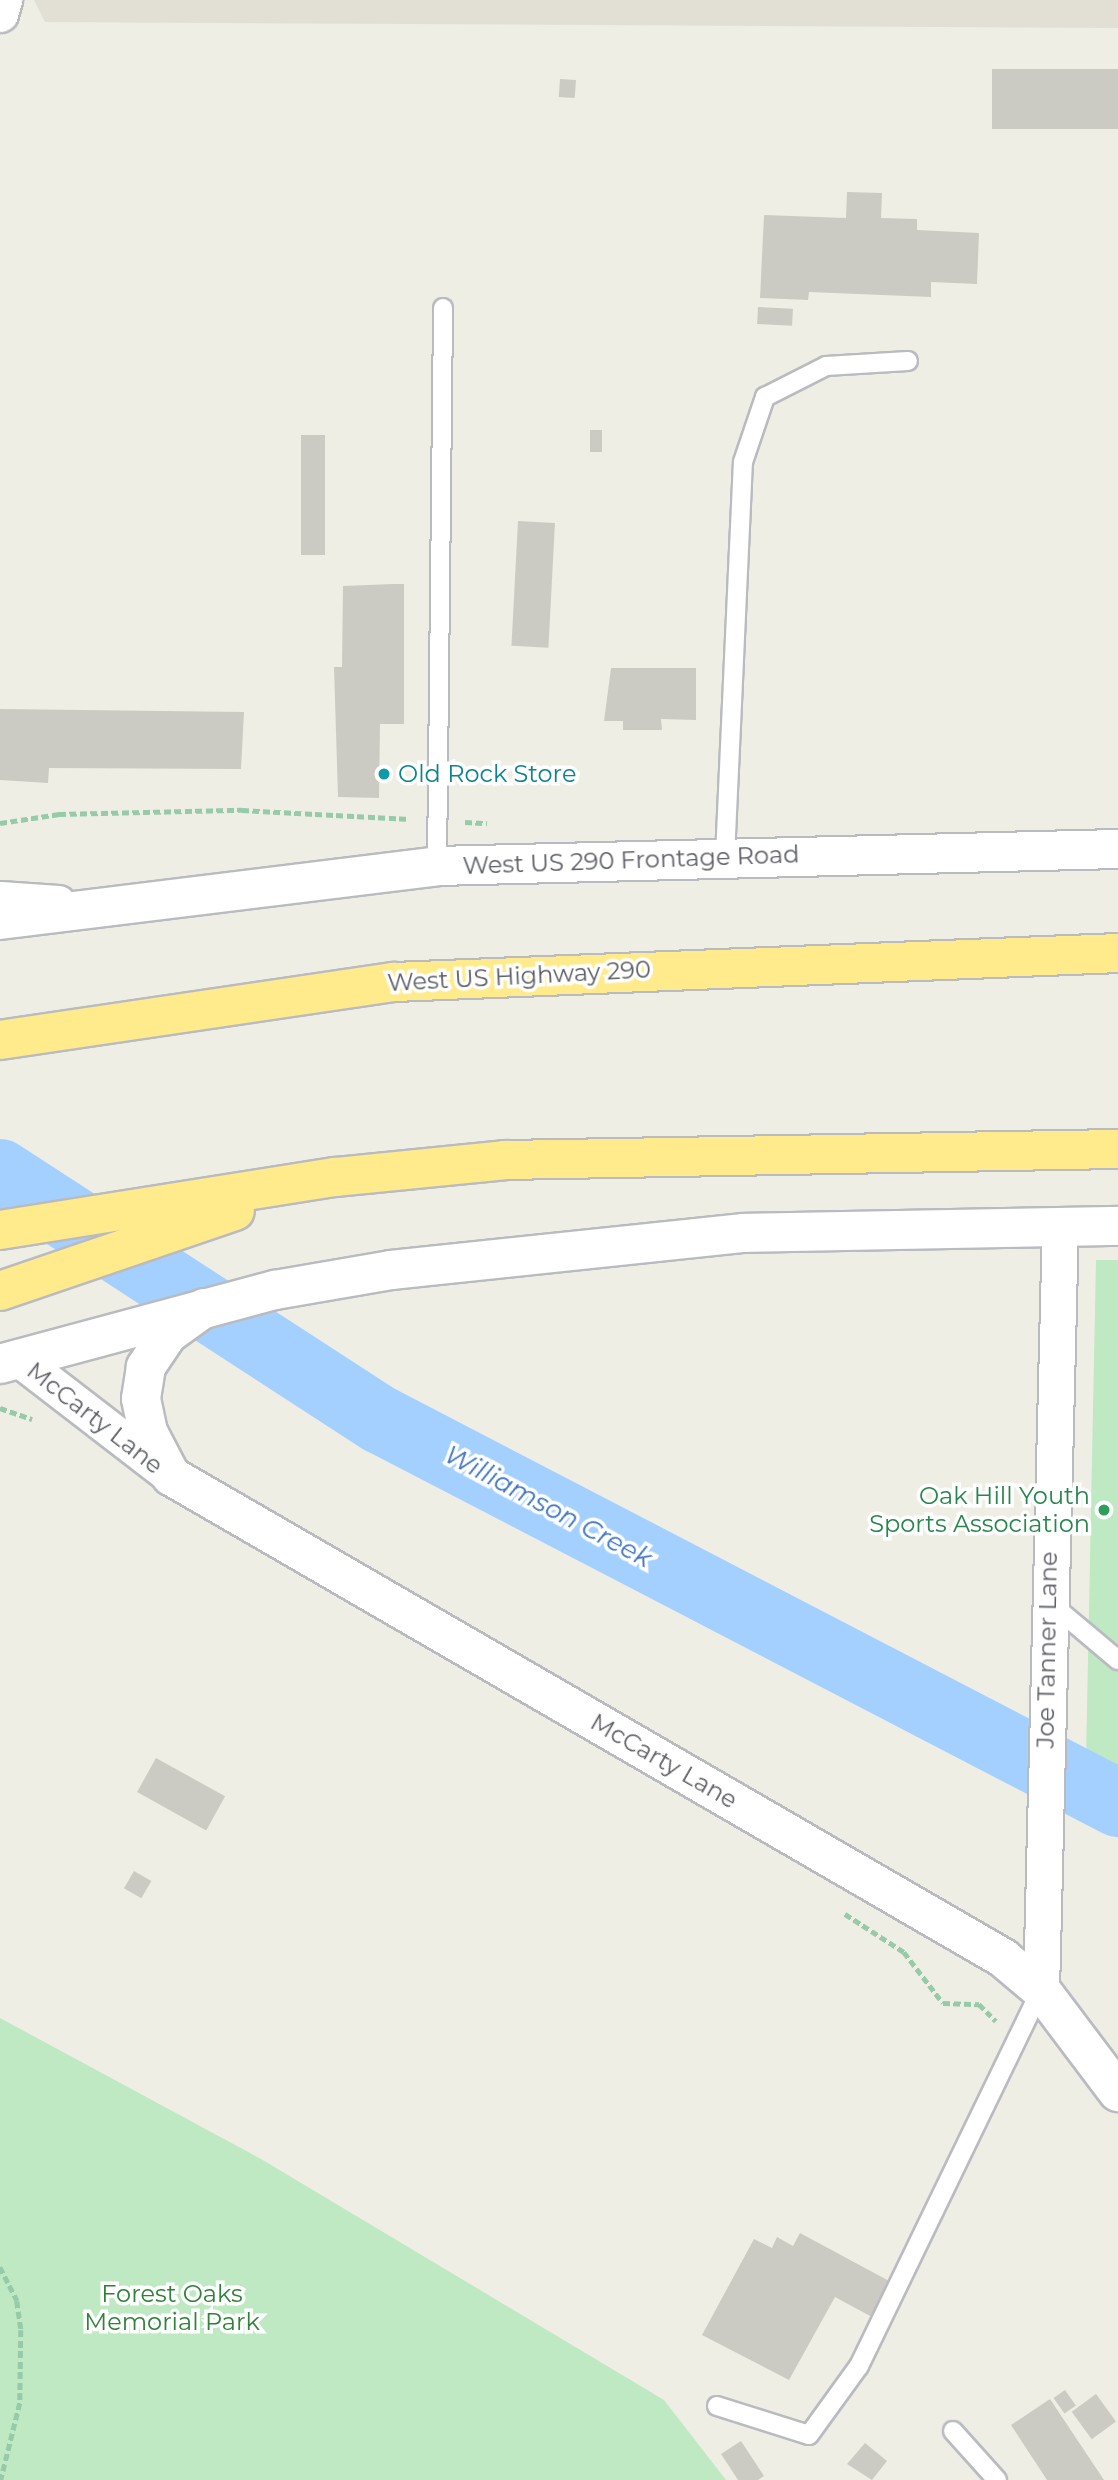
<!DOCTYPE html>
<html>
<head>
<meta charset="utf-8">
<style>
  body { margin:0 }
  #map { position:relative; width:1118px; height:2480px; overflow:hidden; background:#efeee4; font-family:Montserrat,sans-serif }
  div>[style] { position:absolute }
  .education>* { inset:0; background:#e2e0d4 }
  .green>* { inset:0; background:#bee9c2 }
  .river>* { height:68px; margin:-34px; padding:0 34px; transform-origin:34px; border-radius:34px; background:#a4d0ff }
  .building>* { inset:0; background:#cccbc3; transform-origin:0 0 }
  .path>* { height:4.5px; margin-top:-2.25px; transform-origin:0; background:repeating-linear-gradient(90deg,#96caa9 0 7px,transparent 0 10.5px) }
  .roads { filter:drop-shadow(2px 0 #b9bbc1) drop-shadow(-2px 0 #b9bbc1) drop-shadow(0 2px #b9bbc1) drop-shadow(0 -2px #b9bbc1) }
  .lane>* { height:18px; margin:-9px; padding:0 9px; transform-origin:9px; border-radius:9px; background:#fff }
  .street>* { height:35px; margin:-17.5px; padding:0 17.5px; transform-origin:17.5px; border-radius:17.5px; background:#fff }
  .secondary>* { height:38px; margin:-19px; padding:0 19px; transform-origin:19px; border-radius:19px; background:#fff }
  .highway>* { height:38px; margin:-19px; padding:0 19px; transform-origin:19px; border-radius:19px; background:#ffeb8b }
  .dots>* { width:19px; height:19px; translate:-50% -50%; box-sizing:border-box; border:4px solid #fff; border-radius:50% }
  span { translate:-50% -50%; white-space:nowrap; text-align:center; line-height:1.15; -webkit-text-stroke:7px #fff; paint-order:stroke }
  .culture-label { font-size:24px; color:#0d838f }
  .left { translate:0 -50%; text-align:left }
  .street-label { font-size:24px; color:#5c5f65 }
  .leisure-label { font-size:24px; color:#27864d }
  .right { translate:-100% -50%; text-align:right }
  .park-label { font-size:24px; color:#2e8239 }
  .water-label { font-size:26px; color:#3c73c2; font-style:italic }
</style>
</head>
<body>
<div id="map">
  <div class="education">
    <div style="clip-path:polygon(34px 0,1118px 0,1118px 28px,45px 22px)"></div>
  </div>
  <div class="green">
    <div style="clip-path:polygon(1096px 1260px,1118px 1260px,1118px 1773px,1086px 1759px)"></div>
    <div style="clip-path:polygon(0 2018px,261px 2159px,664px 2400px,726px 2480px,0 2480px)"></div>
  </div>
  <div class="river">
    <div style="left:0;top:1173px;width:454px;rotate:33deg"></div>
    <div style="left:381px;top:1420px;width:831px;rotate:27.46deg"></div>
  </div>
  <div class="building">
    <div style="left:992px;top:69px;width:126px;height:60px"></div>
    <div style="left:560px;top:79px;width:16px;height:18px;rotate:4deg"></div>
    <div style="clip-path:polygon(847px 192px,882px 193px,881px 218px,917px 219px,917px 230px,979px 233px,977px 284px,931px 282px,931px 297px,809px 292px,808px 300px,760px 298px,764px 215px,846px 218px)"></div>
    <div style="left:758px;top:307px;width:35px;height:17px;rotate:3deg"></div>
    <div style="left:590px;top:430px;width:12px;height:22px"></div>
    <div style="left:301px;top:435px;width:24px;height:120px"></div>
    <div style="left:518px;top:521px;width:37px;height:125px;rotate:3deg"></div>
    <div style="clip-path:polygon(393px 584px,404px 584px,404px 724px,380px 724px,379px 798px,338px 797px,334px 667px,342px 667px,343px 586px)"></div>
    <div style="clip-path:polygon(611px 668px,696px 668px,696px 720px,661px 719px,662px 730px,623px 730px,623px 721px,604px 721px)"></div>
    <div style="clip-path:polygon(0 709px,244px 712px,241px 769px,49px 768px,48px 783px,0 780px)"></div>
    <div style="left:156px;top:1758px;width:79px;height:39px;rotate:29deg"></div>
    <div style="left:134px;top:1871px;width:20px;height:20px;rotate:30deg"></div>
    <div style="clip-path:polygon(800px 2233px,891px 2282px,872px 2317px,835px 2297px,789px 2380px,702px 2335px,754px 2239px,772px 2248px,777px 2237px,793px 2246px)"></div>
    <div style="left:1065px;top:2390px;width:19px;height:14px;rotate:55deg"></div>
    <div style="left:1096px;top:2394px;width:34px;height:30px;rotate:54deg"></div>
    <div style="clip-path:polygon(1050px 2399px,1104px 2480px,1047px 2480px,1011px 2425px)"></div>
    <div style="clip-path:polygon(741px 2441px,764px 2476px,758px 2480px,738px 2480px,721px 2454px)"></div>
    <div style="clip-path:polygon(865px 2443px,887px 2461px,872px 2480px,847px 2464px)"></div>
  </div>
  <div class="path">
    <div style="left:465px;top:822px;width:22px;rotate:3deg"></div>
    <div style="left:0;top:823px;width:60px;rotate:-8.7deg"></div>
    <div style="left:59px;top:814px;width:183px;rotate:-1.3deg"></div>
    <div style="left:242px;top:810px;width:168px;rotate:3.1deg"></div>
    <div style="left:0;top:1408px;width:34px;rotate:19deg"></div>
    <div style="left:845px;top:1914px;width:70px;rotate:32.8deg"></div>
    <div style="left:904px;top:1952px;width:64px;rotate:52.6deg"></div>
    <div style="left:943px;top:2003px;width:36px;rotate:2deg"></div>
    <div style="left:979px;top:2004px;width:24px;rotate:45deg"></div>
    <div style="left:0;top:2267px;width:38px;rotate:63deg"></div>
    <div style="left:17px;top:2301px;width:29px;rotate:82deg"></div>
    <div style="left:21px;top:2330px;width:73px;rotate:90.8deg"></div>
    <div style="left:20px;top:2403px;width:79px;rotate:103.9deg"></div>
  </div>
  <div class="roads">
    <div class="lane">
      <div style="left:725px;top:857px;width:395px;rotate:-87.4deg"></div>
      <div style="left:743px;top:462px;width:69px;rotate:-71.3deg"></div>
      <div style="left:765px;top:397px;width:68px;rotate:-26.9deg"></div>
      <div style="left:826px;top:366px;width:82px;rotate:-3.5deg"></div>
      <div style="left:437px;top:866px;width:558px;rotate:-89.38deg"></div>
      <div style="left:1050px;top:1603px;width:89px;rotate:40deg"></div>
      <div style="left:717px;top:2406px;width:96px;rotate:17.5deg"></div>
      <div style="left:809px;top:2435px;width:85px;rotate:-54.1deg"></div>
      <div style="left:859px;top:2366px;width:418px;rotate:-64.2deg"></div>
      <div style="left:953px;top:2431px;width:66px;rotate:48.1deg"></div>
    </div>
    <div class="street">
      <div style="left:0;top:14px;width:15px;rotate:-74deg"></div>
      <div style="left:0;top:899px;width:58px;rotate:3.9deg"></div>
      <div style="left:19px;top:1359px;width:192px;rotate:37.6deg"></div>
      <div style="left:1041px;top:1990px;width:764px;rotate:-88.58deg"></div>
    </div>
    <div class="secondary">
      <div style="left:0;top:920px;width:440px;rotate:-7deg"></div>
      <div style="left:437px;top:866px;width:681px;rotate:-1.43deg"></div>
      <div style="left:204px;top:1308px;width:44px;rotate:144.2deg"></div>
      <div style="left:168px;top:1334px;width:40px;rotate:124deg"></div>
      <div style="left:146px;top:1367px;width:32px;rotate:99deg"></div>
      <div style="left:141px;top:1399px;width:34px;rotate:78deg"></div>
      <div style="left:148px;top:1432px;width:50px;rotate:62.4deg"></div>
      <div style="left:171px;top:1476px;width:962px;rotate:30.08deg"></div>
      <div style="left:1003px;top:1958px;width:50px;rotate:40.1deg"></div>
      <div style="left:1041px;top:1990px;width:128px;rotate:53deg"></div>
      <div style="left:0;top:1364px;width:285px;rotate:-15.1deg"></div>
      <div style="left:275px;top:1290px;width:118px;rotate:-9.8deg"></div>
      <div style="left:391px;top:1270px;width:355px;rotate:-6deg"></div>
      <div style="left:744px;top:1233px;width:374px;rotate:-1.1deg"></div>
    </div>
    <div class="highway">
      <div style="left:0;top:1040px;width:398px;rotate:-8.4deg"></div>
      <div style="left:394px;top:982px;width:725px;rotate:-2.29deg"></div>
      <div style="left:0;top:1230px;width:340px;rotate:-9deg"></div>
      <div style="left:336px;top:1177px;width:170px;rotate:-5.7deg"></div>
      <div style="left:505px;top:1160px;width:613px;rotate:-1.03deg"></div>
      <div style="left:0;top:1291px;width:248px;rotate:-18.8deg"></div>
    </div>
  </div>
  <div class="dots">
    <div style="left:384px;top:774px;background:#0f9aa8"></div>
    <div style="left:1104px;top:1510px;background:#2e9e5b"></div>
  </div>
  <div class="culture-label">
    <span class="left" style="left:398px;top:774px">Old Rock Store</span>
  </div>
  <div class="street-label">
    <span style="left:631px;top:860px;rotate:-2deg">West US 290 Frontage Road</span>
    <span style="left:519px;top:976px;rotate:-3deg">West US Highway 290</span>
    <span style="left:95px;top:1418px;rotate:38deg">McCarty Lane</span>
    <span style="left:1047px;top:1650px;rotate:-89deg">Joe Tanner Lane</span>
    <span style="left:664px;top:1761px;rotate:30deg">McCarty Lane</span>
  </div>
  <div class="leisure-label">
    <span class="right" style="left:1090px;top:1510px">Oak Hill Youth<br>Sports Association</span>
  </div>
  <div class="park-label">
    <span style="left:172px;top:2308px">Forest Oaks<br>Memorial Park</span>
  </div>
  <div class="water-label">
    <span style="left:548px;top:1507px;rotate:28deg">Williamson Creek</span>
  </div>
</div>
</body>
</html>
